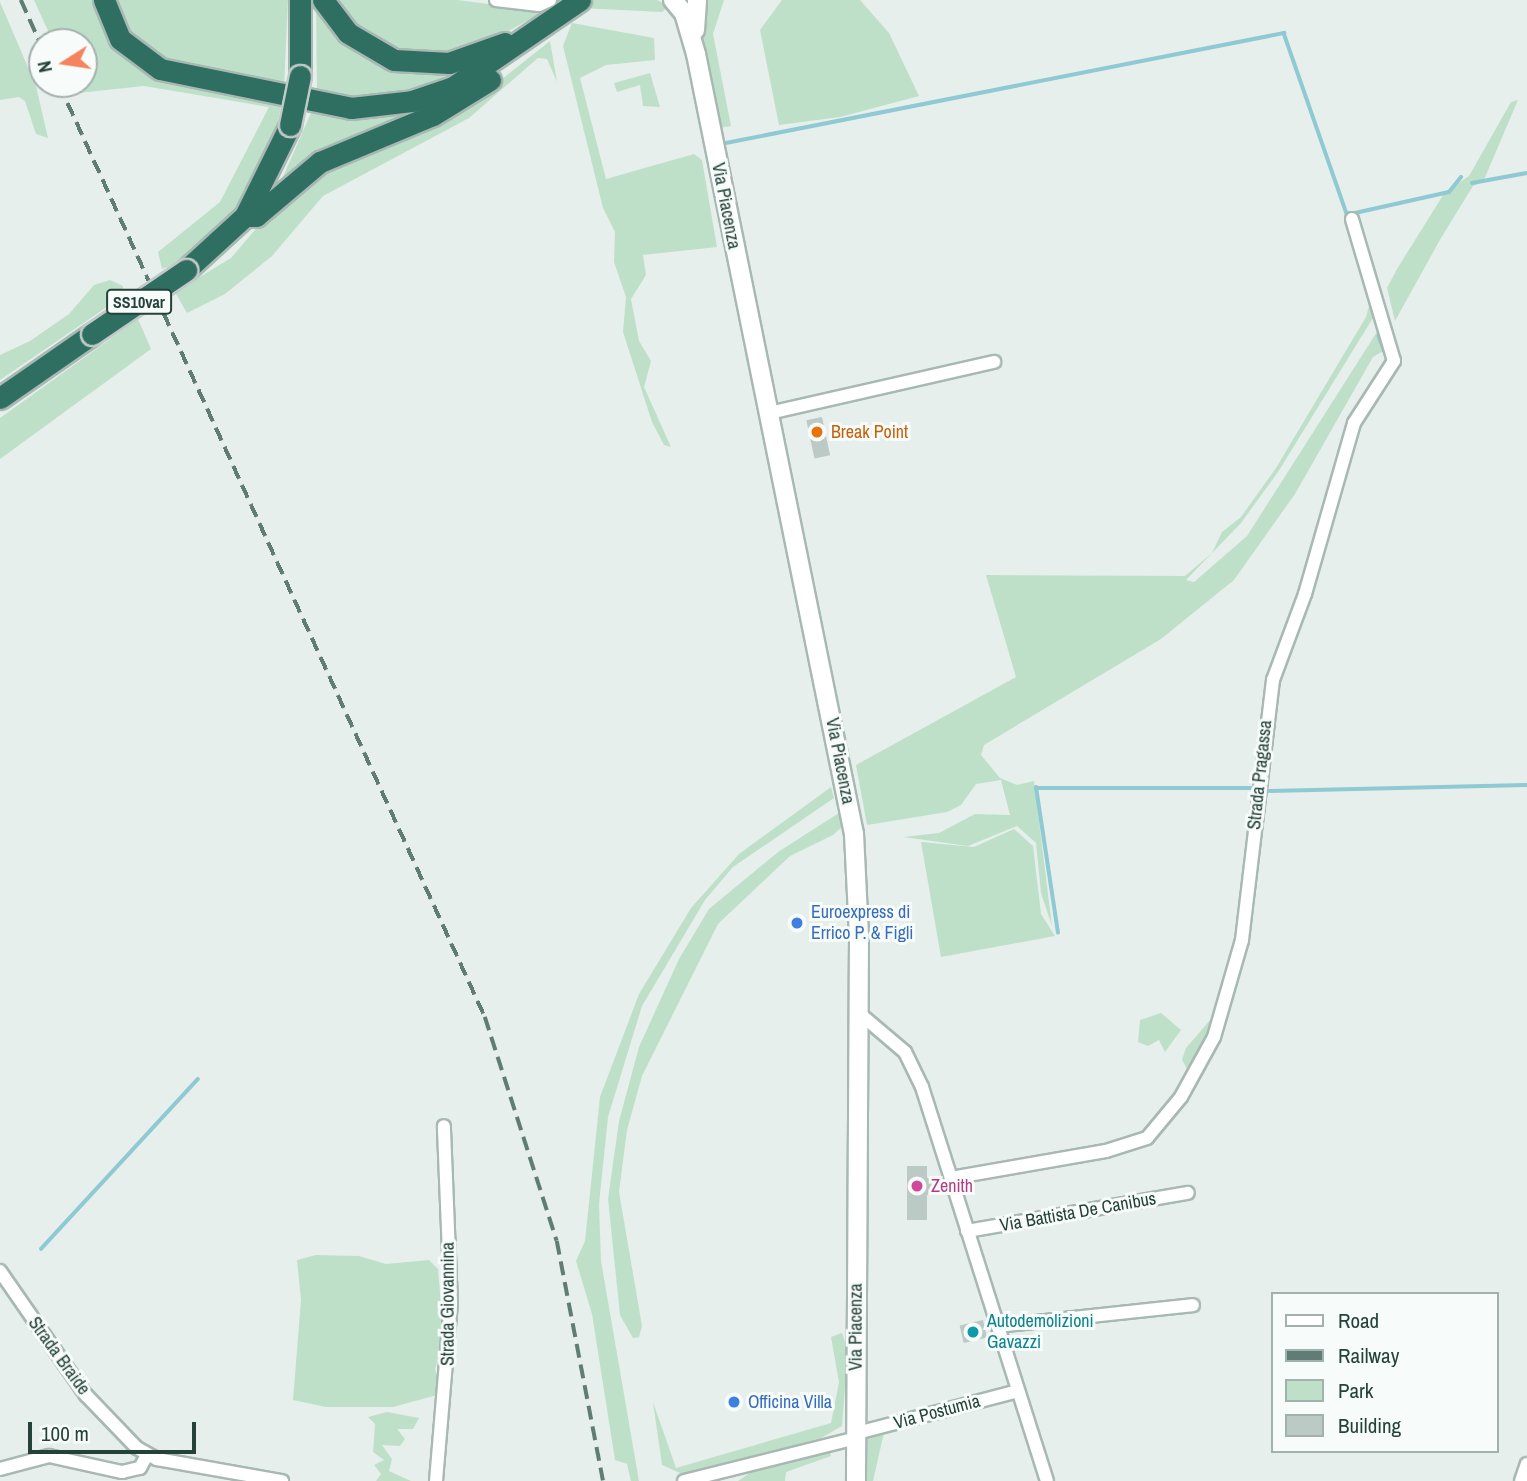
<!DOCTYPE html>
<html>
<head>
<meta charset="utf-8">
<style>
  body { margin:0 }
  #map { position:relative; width:1527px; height:1481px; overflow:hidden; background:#e6efeb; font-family:"Archivo Narrow",sans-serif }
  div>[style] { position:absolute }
  .green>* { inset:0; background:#bfe0c8 }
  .stream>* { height:3.5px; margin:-1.75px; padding:0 1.75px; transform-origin:1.75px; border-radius:1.75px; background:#8ec9d4 }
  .building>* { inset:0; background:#bbcac4; transform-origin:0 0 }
  .roads { filter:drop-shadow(2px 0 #a8b8b2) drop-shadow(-2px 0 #a8b8b2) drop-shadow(0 2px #a8b8b2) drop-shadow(0 -2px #a8b8b2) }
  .street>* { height:12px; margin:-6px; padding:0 6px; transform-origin:6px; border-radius:6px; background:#fff }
  .secondary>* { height:18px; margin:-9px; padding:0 9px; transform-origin:9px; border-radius:9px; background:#fff }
  .highway>* { height:21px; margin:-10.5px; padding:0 10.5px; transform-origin:10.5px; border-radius:10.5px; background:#2f6f62 }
  .rail>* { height:3.5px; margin-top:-1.75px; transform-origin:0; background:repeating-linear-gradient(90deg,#5f7d75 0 14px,transparent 0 21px) }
  .bridges { filter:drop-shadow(2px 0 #c2cac8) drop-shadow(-2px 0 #c2cac8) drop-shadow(0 2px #c2cac8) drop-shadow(0 -2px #c2cac8) }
  .highway-bridge>* { height:21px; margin:-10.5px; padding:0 10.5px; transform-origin:10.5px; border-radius:10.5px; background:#2f6f62 }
  .dots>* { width:19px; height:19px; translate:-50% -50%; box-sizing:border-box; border:4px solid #f7fbf9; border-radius:50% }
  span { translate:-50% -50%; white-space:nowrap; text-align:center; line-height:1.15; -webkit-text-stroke:6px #f7fbf9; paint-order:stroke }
  .shield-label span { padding:2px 5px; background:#f7fbf9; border:2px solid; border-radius:5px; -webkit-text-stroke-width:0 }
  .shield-label { font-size:16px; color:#24423a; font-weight:700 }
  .street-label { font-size:18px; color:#24423a }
  .food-label { font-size:18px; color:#c56008 }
  .left { translate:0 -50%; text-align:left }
  .shop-label { font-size:18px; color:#366cbe }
  .hotel-label { font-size:18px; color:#b23c85 }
  .culture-label { font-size:18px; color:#0d838f }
  .legend { position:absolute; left:1271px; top:1292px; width:228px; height:161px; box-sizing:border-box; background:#f7fbf9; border:2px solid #a3b1ad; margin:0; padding:9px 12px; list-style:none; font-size:21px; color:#24423a }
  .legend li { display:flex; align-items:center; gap:14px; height:35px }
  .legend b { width:35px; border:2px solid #a3b1ad }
  .north { position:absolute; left:28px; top:28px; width:70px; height:70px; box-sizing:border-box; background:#f7fbf9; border:2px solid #a3b1ad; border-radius:50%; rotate:258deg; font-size:19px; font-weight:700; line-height:28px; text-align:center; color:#24423a }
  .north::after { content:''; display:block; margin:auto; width:24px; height:32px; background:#f4845f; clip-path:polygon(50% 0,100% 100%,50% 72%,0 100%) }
  .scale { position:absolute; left:28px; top:1422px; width:168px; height:32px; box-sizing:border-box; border:4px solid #24423a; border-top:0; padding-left:9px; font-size:21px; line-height:24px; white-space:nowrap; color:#24423a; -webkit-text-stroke:5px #f7fbf9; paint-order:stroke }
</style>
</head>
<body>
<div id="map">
  <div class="green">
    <div style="clip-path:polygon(34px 0,95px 0,165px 80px,281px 107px,273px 143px,247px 200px,194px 251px,170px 266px,162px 269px,158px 252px,220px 202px,269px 107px,144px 86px,78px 93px,71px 84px,84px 84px,84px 42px,53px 42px)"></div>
    <div style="clip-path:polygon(116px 0,288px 0,284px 87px,151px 56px,127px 32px)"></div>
    <div style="clip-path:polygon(333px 0,457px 0,545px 11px,470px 52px,408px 57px,361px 35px)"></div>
    <div style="clip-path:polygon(591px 0,657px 0,669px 6px,662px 12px,580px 8px)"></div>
    <div style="clip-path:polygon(703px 0,724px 0,713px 34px,731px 126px,719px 128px,699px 28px)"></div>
    <div style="clip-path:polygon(782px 0,860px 0,889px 33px,919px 96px,840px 117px,779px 125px,760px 30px)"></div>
    <div style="clip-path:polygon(0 2px,36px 86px,48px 138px,36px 134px,25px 101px,19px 97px,0 100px)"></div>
    <div style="clip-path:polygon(316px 5px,348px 43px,374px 61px,416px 72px,470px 64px,422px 88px,367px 99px,317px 96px)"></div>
    <div style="clip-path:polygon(572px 23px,654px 38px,655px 60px,606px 65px,580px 78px,606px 179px,694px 154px,702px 160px,717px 247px,643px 255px,646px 275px,631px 299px,639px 341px,651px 361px,644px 387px,671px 447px,664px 445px,652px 422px,623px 332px,626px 297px,614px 262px,615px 232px,603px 208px,563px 46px)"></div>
    <div style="clip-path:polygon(550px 41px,557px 82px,547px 59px,538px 58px,469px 118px,323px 196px,272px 256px,225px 294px,187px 313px,175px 292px,231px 258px,284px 196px,311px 174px,477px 99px)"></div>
    <div style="clip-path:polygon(650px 73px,660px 107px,643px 106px,640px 85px,617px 92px,614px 83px)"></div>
    <div style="clip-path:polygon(1518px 100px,1483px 182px,1473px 186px,1441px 238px,1395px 321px,1387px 288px,1397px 269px,1445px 192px,1469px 176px,1511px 102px)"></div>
    <div style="clip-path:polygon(423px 108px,278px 188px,311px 113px,369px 117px)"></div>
    <div style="clip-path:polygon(110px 280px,123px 286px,123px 296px,0 380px,0 355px,30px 341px,69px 314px,94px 285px)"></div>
    <div style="clip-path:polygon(1372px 295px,1376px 313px,1278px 472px,1241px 523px,1186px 580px,1194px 582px,1247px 536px,1382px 324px,1390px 347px,1373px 357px,1295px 494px,1234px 580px,1161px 639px,984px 745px,981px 755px,1000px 778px,1017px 785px,1034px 781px,1052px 926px,1041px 893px,1036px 843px,1017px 826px,968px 846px,903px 837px,939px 833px,975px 814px,1010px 815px,1001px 780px,976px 784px,961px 805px,947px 812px,867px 825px,856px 765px,1016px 677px,986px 575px,1185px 576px,1212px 553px,1222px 532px,1241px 517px,1276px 468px,1366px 317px)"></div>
    <div style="clip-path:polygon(138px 319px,151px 349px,0 459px,0 418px)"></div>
    <div style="clip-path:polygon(831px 787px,834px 798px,733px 867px,705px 900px,642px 1006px,608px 1117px,599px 1204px,601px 1261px,639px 1481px,631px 1481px,627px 1464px,615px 1460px,592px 1314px,576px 1261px,585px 1241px,600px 1097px,639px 994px,691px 908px,739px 854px)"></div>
    <div style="clip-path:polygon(842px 811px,843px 826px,833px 835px,790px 856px,718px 924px,642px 1076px,627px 1130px,619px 1192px,642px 1326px,639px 1337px,633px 1338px,620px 1315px,608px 1199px,619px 1121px,639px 1047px,679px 959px,709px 909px,778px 852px)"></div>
    <div style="clip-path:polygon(1014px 829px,1033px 846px,1041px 914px,1055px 936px,941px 957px,921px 842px,974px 847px)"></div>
    <div style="clip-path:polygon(1161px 1013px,1181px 1030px,1165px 1052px,1159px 1040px,1148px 1046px,1138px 1042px,1140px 1020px)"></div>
    <div style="clip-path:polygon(1211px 1019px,1200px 1052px,1187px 1069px,1182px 1060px,1186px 1048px)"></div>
    <div style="clip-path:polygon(316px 1255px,359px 1256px,386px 1264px,429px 1260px,438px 1269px,444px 1339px,435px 1369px,441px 1387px,437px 1395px,393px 1407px,326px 1407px,293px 1400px,301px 1300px,297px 1260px)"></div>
    <div style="clip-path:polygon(842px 1333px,848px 1350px,842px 1426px,821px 1438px,687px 1476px,662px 1465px,653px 1402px,676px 1468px,831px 1423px,839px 1382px,831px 1337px)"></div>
    <div style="clip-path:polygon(387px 1412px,419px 1418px,413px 1429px,397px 1429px,405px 1439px,400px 1446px,382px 1445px,392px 1459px,389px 1471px,411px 1481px,376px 1481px,381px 1474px,374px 1465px,384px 1460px,373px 1452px,375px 1424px,368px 1417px)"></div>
    <div style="clip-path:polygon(885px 1428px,873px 1481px,865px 1481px,867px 1432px)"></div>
    <div style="clip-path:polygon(830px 1451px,831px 1456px,786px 1472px,785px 1481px,738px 1481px,754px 1470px)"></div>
  </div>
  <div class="stream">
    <div style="left:726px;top:143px;width:569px;rotate:-11.15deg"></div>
    <div style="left:1284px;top:33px;width:195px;rotate:70.8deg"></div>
    <div style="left:1472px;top:183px;width:56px;rotate:-10.3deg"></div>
    <div style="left:1355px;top:213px;width:96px;rotate:-12.6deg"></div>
    <div style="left:1449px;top:192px;width:19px;rotate:-51deg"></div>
    <div style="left:1379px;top:336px;width:26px;rotate:69deg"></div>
    <div style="left:1266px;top:791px;width:261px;rotate:-1.3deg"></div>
    <div style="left:1058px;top:933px;width:147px;rotate:-98.6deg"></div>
    <div style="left:1036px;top:788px;width:218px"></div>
    <div style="left:41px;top:1249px;width:231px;rotate:-47.3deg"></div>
  </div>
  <div class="building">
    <div style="left:822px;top:417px;width:39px;height:16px;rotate:78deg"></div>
    <div style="clip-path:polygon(907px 1166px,927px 1166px,927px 1178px,938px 1178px,938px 1195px,927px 1195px,927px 1220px,907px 1220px)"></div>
    <div style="left:983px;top:1320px;width:18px;height:24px;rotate:77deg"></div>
  </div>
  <div class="roads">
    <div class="street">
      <div style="left:496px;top:0;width:43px;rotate:6.6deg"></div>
      <div style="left:539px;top:5px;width:12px;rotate:-24deg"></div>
      <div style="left:769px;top:413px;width:231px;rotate:-12.8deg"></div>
      <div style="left:859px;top:1013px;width:60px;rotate:40.3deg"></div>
      <div style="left:905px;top:1052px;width:39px;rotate:64deg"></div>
      <div style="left:922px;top:1087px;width:413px;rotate:72.4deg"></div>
      <div style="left:951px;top:1178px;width:157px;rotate:-9.9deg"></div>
      <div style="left:1106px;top:1151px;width:43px;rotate:-17.6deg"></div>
      <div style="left:1147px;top:1138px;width:53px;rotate:-50.3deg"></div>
      <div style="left:1181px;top:1097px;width:68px;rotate:-61.2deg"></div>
      <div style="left:1214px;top:1037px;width:101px;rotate:-73.9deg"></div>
      <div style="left:1242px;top:940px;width:262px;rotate:-83.2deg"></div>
      <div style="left:1273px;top:680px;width:92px;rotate:-69.6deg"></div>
      <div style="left:1305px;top:594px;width:178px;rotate:-74deg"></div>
      <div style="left:1354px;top:423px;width:74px;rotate:-57.2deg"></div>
      <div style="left:1394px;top:361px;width:148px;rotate:-106.5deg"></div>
      <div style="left:967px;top:1231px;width:224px;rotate:-9.8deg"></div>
      <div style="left:0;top:1271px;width:151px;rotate:55.3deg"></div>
      <div style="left:86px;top:1395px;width:74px;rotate:46.1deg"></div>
      <div style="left:137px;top:1448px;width:23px;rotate:29deg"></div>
      <div style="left:157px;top:1459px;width:127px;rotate:10deg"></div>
      <div style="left:998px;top:1326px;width:196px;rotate:-6.1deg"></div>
      <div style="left:857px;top:1433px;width:166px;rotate:-14.6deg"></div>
      <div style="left:0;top:1469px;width:51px;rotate:-14.9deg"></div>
      <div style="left:49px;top:1456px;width:75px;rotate:12.4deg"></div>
      <div style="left:122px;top:1472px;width:18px;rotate:-13deg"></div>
      <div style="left:140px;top:1468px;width:15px;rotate:-62deg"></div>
      <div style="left:436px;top:1481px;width:178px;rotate:-85.2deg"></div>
      <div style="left:451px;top:1304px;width:178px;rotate:-92.3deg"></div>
      <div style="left:684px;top:1481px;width:178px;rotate:-14deg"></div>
      <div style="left:1521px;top:1481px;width:18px;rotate:-71deg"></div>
    </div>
    <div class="secondary">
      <div style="left:673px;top:0;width:17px;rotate:50deg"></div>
      <div style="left:684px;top:13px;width:43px;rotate:73.7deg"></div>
      <div style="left:696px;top:54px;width:796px;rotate:78.55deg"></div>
      <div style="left:854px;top:834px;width:104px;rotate:87.2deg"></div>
      <div style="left:859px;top:938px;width:543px;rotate:90.32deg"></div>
      <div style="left:695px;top:30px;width:30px;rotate:-86deg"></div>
    </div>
    <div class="highway">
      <div style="left:104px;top:0;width:42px;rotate:67.7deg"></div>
      <div style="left:120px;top:39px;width:50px;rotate:36.9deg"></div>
      <div style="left:160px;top:69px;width:195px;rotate:11.5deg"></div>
      <div style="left:351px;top:108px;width:61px;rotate:-6.5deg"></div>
      <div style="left:412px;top:101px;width:43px;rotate:-18.9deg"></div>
      <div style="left:453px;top:87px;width:154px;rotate:-34.4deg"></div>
      <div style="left:300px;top:0;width:76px;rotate:90deg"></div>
      <div style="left:323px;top:0;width:41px;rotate:52.9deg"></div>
      <div style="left:348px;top:33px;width:53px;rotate:30.4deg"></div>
      <div style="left:394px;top:60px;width:55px;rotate:3.1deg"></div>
      <div style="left:449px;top:63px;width:59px;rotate:-19.7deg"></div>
      <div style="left:245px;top:216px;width:11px"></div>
      <div style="left:256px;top:216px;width:84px;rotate:-40.2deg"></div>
      <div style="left:320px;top:162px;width:122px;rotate:-22.6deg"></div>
      <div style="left:433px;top:115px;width:67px;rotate:-31.6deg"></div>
      <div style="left:186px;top:270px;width:80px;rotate:-42.5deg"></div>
      <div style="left:245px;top:216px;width:102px;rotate:-63.7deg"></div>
      <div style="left:0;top:398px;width:112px;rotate:-34.8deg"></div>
    </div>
  </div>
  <div class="rail">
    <div style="left:21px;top:0;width:51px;rotate:65.9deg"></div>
    <div style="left:59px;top:84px;width:1026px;rotate:65.46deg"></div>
    <div style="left:485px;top:1017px;width:235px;rotate:72.2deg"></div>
    <div style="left:557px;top:1241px;width:244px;rotate:79.1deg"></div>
  </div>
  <div class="bridges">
    <div class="highway-bridge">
      <div style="left:290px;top:125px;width:50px;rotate:-78.5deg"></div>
      <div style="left:92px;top:334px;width:114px;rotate:-34.2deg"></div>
    </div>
  </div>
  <div class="dots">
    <div style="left:817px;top:432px;background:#e8710a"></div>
    <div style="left:797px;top:923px;background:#3f7fe0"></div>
    <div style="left:917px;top:1186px;background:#d1479c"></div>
    <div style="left:973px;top:1332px;background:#0f9aa8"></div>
    <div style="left:734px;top:1402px;background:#3f7fe0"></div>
  </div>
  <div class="shield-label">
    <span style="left:139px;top:302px">SS10var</span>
  </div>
  <div class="street-label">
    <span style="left:726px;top:206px;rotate:79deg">Via Piacenza</span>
    <span style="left:840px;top:761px;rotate:79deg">Via Piacenza</span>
    <span style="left:1260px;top:775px;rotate:-84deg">Strada Pragassa</span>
    <span style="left:1078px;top:1212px;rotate:-10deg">Via Battista De Canibus</span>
    <span style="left:448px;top:1304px;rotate:-90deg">Strada Giovannina</span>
    <span style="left:856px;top:1327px;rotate:-90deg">Via Piacenza</span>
    <span style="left:59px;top:1356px;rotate:54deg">Strada Braide</span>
    <span style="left:937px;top:1412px;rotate:-15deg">Via Postumia</span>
  </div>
  <div class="food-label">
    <span class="left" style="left:831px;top:432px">Break Point</span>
  </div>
  <div class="shop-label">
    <span class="left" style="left:811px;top:923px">Euroexpress di<br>Errico P. &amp; Figli</span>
    <span class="left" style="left:748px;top:1402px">Officina Villa</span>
  </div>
  <div class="hotel-label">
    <span class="left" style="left:931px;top:1186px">Zenith</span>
  </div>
  <div class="culture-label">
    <span class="left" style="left:987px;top:1332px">Autodemolizioni<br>Gavazzi</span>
  </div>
  <ul class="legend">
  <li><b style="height:9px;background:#fff"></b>Road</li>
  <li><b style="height:9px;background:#5f7d75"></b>Railway</li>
  <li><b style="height:19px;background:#bfe0c8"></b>Park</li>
  <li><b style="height:19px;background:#bbcac4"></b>Building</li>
  </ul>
  <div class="north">N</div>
  <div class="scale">100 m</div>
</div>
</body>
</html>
